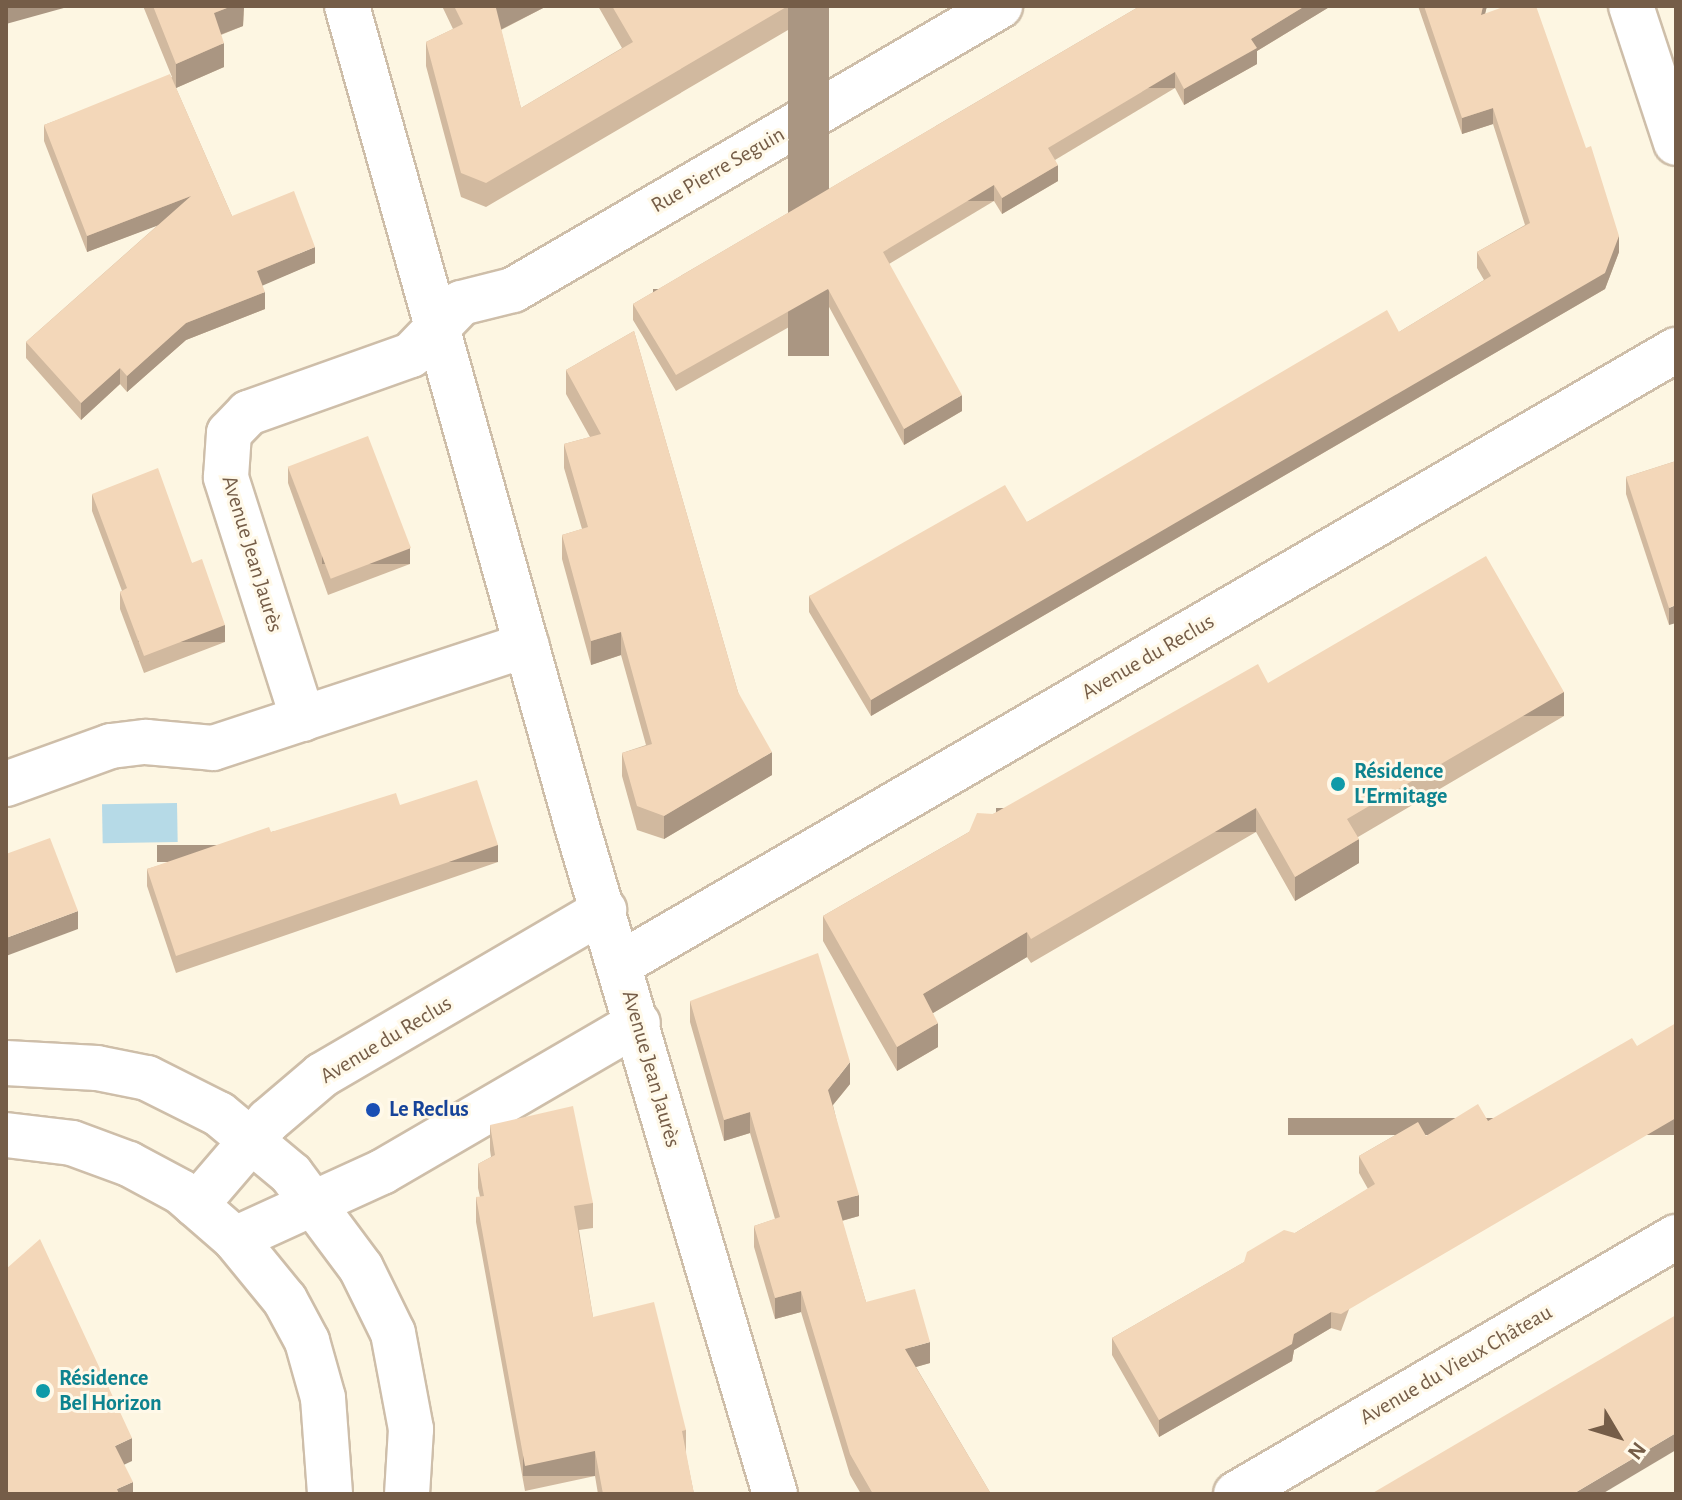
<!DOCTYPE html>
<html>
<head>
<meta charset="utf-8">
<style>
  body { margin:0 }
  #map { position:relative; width:1682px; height:1500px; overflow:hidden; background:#fdf6e2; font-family:"Alegreya Sans",sans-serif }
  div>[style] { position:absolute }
  .water>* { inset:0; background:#b6dae7; transform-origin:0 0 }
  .roads { filter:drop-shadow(2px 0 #cebea9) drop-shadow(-2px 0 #cebea9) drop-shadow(0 2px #cebea9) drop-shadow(0 -2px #cebea9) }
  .minor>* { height:44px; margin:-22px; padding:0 22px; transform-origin:22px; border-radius:22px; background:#fff }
  .tertiary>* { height:44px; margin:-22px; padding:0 22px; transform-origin:22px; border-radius:22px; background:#fff }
  .secondary>* { height:44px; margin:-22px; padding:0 22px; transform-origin:22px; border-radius:22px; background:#fff }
  .wall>* { inset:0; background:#d1b99f }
  .shaded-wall>* { inset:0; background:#aa9682; transform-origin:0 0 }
  .building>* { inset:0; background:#f3d7b9; transform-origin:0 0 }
  .dots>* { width:22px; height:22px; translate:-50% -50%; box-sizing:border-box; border:4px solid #fff9e9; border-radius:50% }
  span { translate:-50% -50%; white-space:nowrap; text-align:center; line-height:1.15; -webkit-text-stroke:6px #fff9e9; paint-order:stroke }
  .street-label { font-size:22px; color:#755d48 }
  .culture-label { font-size:22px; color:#0d838f; font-weight:700 }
  .left { translate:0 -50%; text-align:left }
  .transit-label { font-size:22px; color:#164399; font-weight:700 }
  .frame { position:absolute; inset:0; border:8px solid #755d48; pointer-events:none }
  .north { position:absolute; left:1578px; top:1396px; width:80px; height:80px; -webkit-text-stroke:6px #fff9e9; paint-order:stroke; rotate:128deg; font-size:22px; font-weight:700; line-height:32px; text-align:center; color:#755d48 }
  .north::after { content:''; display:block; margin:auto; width:28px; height:36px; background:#755d48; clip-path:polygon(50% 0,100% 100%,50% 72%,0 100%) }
</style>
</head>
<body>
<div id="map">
  <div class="water">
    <div style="left:177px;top:803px;width:39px;height:75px;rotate:89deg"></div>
  </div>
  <div class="roads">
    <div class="minor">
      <div style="left:1631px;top:6px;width:144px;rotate:71.8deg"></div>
      <div style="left:303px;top:719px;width:254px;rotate:-107.7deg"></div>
      <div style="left:226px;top:477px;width:44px;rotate:-86.1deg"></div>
      <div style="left:229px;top:433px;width:28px;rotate:-46deg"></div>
      <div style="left:248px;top:413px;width:173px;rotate:-19.6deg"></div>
      <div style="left:411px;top:355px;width:72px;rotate:-46.1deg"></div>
      <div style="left:461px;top:303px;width:54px;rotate:-14deg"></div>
      <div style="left:513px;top:290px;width:564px;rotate:-30.25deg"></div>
      <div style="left:6px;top:784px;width:112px;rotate:-19.9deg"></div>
      <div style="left:111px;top:746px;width:35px;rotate:-7deg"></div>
      <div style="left:146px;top:742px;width:67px;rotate:5.1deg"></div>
      <div style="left:213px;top:748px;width:330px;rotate:-18.2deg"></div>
      <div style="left:620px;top:964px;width:1222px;rotate:-30.18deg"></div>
      <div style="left:196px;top:1205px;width:111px;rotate:-49.4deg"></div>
      <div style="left:268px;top:1121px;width:71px;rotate:-40.4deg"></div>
      <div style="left:322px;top:1075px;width:327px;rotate:-30.3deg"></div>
      <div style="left:235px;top:1239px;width:162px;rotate:-24.5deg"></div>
      <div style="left:382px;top:1172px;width:296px;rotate:-30.2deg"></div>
      <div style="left:1236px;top:1494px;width:510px;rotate:-30.29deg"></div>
    </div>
    <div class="tertiary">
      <div style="left:347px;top:6px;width:852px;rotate:74.33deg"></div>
      <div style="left:577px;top:826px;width:697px;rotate:73.49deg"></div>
    </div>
    <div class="secondary">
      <div style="left:6px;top:1063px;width:91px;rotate:3.1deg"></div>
      <div style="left:97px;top:1068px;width:51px;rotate:11.3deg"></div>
      <div style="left:147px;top:1078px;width:80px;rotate:26.6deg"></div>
      <div style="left:219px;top:1114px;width:94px;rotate:39.8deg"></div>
      <div style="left:291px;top:1174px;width:117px;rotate:53.3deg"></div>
      <div style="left:361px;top:1268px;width:72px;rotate:63.8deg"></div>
      <div style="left:393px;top:1333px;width:98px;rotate:79.4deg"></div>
      <div style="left:411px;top:1429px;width:65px;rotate:93.5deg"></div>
      <div style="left:6px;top:1135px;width:66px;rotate:6.9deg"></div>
      <div style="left:72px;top:1143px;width:61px;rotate:20.2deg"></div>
      <div style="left:129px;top:1164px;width:59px;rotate:28.3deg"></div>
      <div style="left:181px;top:1192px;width:72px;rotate:41deg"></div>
      <div style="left:235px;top:1239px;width:79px;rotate:50.7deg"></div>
      <div style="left:285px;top:1300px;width:47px;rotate:61.8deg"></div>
      <div style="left:307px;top:1341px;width:59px;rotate:74.3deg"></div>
      <div style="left:323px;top:1398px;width:96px;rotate:85.8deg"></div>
    </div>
  </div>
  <div class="wall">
    <div style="clip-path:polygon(143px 6px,244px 6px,243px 26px,221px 35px,224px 67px,176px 88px,232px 216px,315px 263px,262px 285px,265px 309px,186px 340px,127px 392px,120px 384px,81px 420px,26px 358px,26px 342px,158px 225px,87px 252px,44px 141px,44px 125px,172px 77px)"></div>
    <div style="clip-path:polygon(442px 6px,547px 6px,501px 30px,521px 108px,622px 48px,598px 6px,829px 6px,486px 207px,461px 197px,426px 66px,426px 42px,453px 29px)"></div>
    <div style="clip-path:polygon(1140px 6px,1331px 6px,1257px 51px,1257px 64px,1184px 105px,1175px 88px,1055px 160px,1058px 181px,1002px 214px,994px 201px,889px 264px,962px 411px,904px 445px,828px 305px,676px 391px,633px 320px,633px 304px)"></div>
    <div style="clip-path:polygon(1418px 6px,1487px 6px,1485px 13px,1619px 252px,1605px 289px,871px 716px,809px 612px,809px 596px,1027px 522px,1399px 332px,1484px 280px,1477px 268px,1477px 252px,1525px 225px,1493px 124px,1462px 134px)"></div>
    <div style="clip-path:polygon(634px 331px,738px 692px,772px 775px,664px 839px,637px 830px,622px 776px,622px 753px,646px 745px,621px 655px,591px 665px,562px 559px,562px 535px,582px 529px,564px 468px,564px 444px,590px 437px,566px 394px,566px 370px)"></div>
    <div style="clip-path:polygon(1676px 461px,1669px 625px,1626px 494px,1626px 477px)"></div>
    <div style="clip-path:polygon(288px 467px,410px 564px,328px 595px,288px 483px)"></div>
    <div style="clip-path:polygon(92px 494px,192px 563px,225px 642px,144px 673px,120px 609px,120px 592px,122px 591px,92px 511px)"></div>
    <div style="clip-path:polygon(1268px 683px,1564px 716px,1358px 837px,1359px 863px,1295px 901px,1256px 832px,1031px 963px,1027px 957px,933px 1013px,938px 1047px,897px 1071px,823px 941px,823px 916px,969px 832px,993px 814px)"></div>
    <div style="clip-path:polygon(400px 805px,498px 862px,176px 973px,147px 886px,147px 869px,271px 832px)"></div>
    <div style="clip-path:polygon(690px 1001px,850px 1084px,833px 1105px,859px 1216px,842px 1221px,866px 1302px,930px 1363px,916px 1367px,991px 1494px,861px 1494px,850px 1475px,801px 1312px,775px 1319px,754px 1247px,754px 1226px,775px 1219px,750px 1133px,724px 1141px,690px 1022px)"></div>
    <div style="clip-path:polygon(1418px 1122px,1341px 1331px,1331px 1328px,1294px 1350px,1292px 1361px,1159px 1437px,1112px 1355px,1112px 1338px,1295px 1233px,1368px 1189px,1359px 1173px,1359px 1156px)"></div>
    <div style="clip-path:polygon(490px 1125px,593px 1203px,593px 1228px,579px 1230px,593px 1317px,686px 1430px,686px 1455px,694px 1494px,598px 1494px,595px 1476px,525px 1491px,476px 1222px,476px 1197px,480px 1197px,478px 1188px,478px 1164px,491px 1157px,490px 1150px)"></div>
  </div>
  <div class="shaded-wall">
    <div style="clip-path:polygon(6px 6px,71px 6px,6px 24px)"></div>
    <div style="clip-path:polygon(232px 6px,244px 6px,243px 26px,214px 37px,214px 13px)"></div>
    <div style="clip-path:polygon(500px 6px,547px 6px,496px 32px,496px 8px)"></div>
    <div style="left:788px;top:6px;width:41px;height:350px"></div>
    <div style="clip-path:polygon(1305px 6px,1331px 6px,1257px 51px,1257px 64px,1184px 105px,1184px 89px,1251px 39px)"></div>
    <div style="clip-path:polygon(1483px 6px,1487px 6px,1481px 31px,1481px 15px)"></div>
    <div style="clip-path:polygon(224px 43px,224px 67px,176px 88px,176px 64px)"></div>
    <div style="left:1175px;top:72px;width:16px;height:148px;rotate:90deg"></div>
    <div style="clip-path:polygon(1493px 108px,1493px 124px,1462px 134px,1462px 118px)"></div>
    <div style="clip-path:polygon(1058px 165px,1058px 181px,1002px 214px,1002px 198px)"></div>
    <div style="left:994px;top:185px;width:16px;height:130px;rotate:90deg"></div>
    <div style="clip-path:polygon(191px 196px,191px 213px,87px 252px,87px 236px)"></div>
    <div style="clip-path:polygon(1619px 236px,1619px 252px,1605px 289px,871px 716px,871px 700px)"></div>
    <div style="clip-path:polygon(315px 247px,315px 263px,257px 288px,257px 271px)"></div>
    <div style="left:828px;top:289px;width:16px;height:175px;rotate:90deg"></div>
    <div style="clip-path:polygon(265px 292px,265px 309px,186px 340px,127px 392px,127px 376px,186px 323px)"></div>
    <div style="clip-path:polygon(120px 368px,120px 384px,81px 420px,81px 403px)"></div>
    <div style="clip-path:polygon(962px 395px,962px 411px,904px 445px,904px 429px)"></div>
    <div style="left:410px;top:548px;width:16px;height:88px;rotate:90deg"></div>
    <div style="clip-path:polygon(1676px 605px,1676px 623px,1669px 625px,1669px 608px)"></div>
    <div style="left:225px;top:625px;width:17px;height:87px;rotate:90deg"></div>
    <div style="clip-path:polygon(621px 632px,621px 655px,591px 665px,591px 641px)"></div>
    <div style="left:1564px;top:692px;width:24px;height:251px;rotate:90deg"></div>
    <div style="clip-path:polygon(772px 752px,772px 775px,664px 839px,664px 816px)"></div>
    <div style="left:1256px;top:808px;width:24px;height:260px;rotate:90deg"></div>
    <div style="clip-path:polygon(1359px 839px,1359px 863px,1295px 901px,1295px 877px)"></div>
    <div style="left:498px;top:845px;width:17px;height:341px;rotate:90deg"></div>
    <div style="clip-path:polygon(78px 911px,78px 929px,6px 956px,6px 938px)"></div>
    <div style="clip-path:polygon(1027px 932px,1027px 957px,923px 1019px,923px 994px)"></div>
    <div style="clip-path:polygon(938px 1023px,938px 1047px,897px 1071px,897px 1047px)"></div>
    <div style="clip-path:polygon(850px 1062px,850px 1084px,828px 1111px,828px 1090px)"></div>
    <div style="clip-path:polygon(750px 1112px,750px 1133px,724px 1141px,724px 1120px)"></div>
    <div style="left:1676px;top:1118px;width:17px;height:388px;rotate:90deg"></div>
    <div style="clip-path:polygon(859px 1195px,859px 1216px,837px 1222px,837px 1201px)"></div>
    <div style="clip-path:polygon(801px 1291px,801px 1312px,775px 1319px,775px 1298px)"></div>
    <div style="clip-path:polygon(1331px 1312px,1331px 1328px,1294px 1350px,1292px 1361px,1159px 1437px,1159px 1420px,1294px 1334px)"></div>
    <div style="clip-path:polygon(930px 1342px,930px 1363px,905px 1370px,905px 1349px)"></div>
    <div style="clip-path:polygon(1676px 1433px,1676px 1450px,1602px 1494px,1573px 1494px)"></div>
    <div style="clip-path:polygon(132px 1438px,132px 1461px,115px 1469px,115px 1446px)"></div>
    <div style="left:595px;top:1451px;width:25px;height:72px;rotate:90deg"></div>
    <div style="clip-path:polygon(133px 1482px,133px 1494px,117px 1494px,117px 1489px)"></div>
  </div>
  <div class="building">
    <div style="clip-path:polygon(153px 6px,232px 6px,214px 13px,224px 43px,176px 64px)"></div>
    <div style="clip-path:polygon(454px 6px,500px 6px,496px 8px,521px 108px,633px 42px,612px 6px,788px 6px,486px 183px,461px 173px,426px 42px,463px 24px)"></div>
    <div style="clip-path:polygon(1140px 6px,1305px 6px,1251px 39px,1257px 48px,1184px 89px,1175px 72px,1048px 148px,1058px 165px,1002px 198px,994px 185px,883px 252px,962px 395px,904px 429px,828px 289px,676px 375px,633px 304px)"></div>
    <div style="clip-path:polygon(1424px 6px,1483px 6px,1481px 15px,1506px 6px,1536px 6px,1586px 148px,1591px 146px,1619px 236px,1605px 273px,871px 700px,809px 596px,1005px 485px,1027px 522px,1387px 310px,1399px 332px,1491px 276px,1477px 252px,1530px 223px,1493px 108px,1462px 118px)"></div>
    <div style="clip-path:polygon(170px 74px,232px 216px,294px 191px,315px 247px,257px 271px,265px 292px,186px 323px,127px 376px,120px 368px,81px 403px,26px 342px,191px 196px,87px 236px,44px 125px)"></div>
    <div style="clip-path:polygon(634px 331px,738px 692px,772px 752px,664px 816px,637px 806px,622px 753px,652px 744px,621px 632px,591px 641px,562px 535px,588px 527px,564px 444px,601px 434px,566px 370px)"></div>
    <div style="left:368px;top:436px;width:120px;height:86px;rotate:69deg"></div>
    <div style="clip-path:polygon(1676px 461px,1676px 605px,1669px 608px,1626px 477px)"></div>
    <div style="clip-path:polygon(158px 468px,192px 563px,202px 559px,225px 625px,144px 656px,120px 592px,127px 588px,92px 494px)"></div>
    <div style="clip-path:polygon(1486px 556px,1564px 692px,1347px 819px,1359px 839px,1295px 877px,1256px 808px,1031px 939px,1027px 932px,923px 994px,938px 1023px,897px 1047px,823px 916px,969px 832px,977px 813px,993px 814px,1258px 664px,1268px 683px)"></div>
    <div style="clip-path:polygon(477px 780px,498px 845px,176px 956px,147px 869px,269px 827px,271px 832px,396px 793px,400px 805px)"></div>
    <div style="clip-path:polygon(50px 838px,78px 911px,6px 938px,6px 854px)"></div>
    <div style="clip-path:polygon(818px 953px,850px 1062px,828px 1090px,859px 1195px,837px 1201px,866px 1302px,915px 1289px,930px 1342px,905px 1349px,991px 1494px,873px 1494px,850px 1454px,801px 1291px,775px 1298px,754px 1226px,780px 1217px,750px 1112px,724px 1120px,690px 1001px)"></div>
    <div style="clip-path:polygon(1676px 1023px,1676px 1118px,1341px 1314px,1331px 1312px,1294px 1334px,1292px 1344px,1159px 1420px,1112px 1338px,1244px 1262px,1247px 1252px,1284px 1230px,1295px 1233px,1375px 1184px,1359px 1156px,1418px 1122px,1426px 1136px,1478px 1104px,1488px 1121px,1632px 1038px,1637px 1046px)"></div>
    <div style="clip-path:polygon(573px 1106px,593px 1203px,574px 1206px,593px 1317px,654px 1302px,686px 1430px,682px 1431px,694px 1494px,603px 1494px,595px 1451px,525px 1466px,476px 1197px,484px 1196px,478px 1164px,495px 1155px,490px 1125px)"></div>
    <div style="clip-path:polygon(40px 1239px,132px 1438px,115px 1446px,133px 1482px,117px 1489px,119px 1494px,6px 1494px,6px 1269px)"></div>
    <div style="clip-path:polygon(1676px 1315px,1676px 1433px,1573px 1494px,1371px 1494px)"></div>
  </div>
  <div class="dots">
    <div style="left:1338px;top:784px;background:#0f9aa8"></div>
    <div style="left:373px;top:1110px;background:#1a4fb4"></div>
    <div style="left:43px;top:1391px;background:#0f9aa8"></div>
  </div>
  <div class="street-label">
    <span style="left:718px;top:170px;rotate:-30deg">Rue Pierre Seguin</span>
    <span style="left:252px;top:554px;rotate:73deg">Avenue Jean Jaurès</span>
    <span style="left:1148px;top:657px;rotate:-30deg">Avenue du Reclus</span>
    <span style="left:386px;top:1040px;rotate:-31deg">Avenue du Reclus</span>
    <span style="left:651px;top:1069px;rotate:74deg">Avenue Jean Jaurès</span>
    <span style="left:1456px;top:1365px;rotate:-30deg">Avenue du Vieux Château</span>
  </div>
  <div class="culture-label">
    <span class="left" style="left:1354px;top:784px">Résidence<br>L'Ermitage</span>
    <span class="left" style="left:59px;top:1391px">Résidence<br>Bel Horizon</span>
  </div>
  <div class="transit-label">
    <span class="left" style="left:389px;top:1110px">Le Reclus</span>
  </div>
  <div class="frame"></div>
  <div class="north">N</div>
</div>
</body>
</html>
